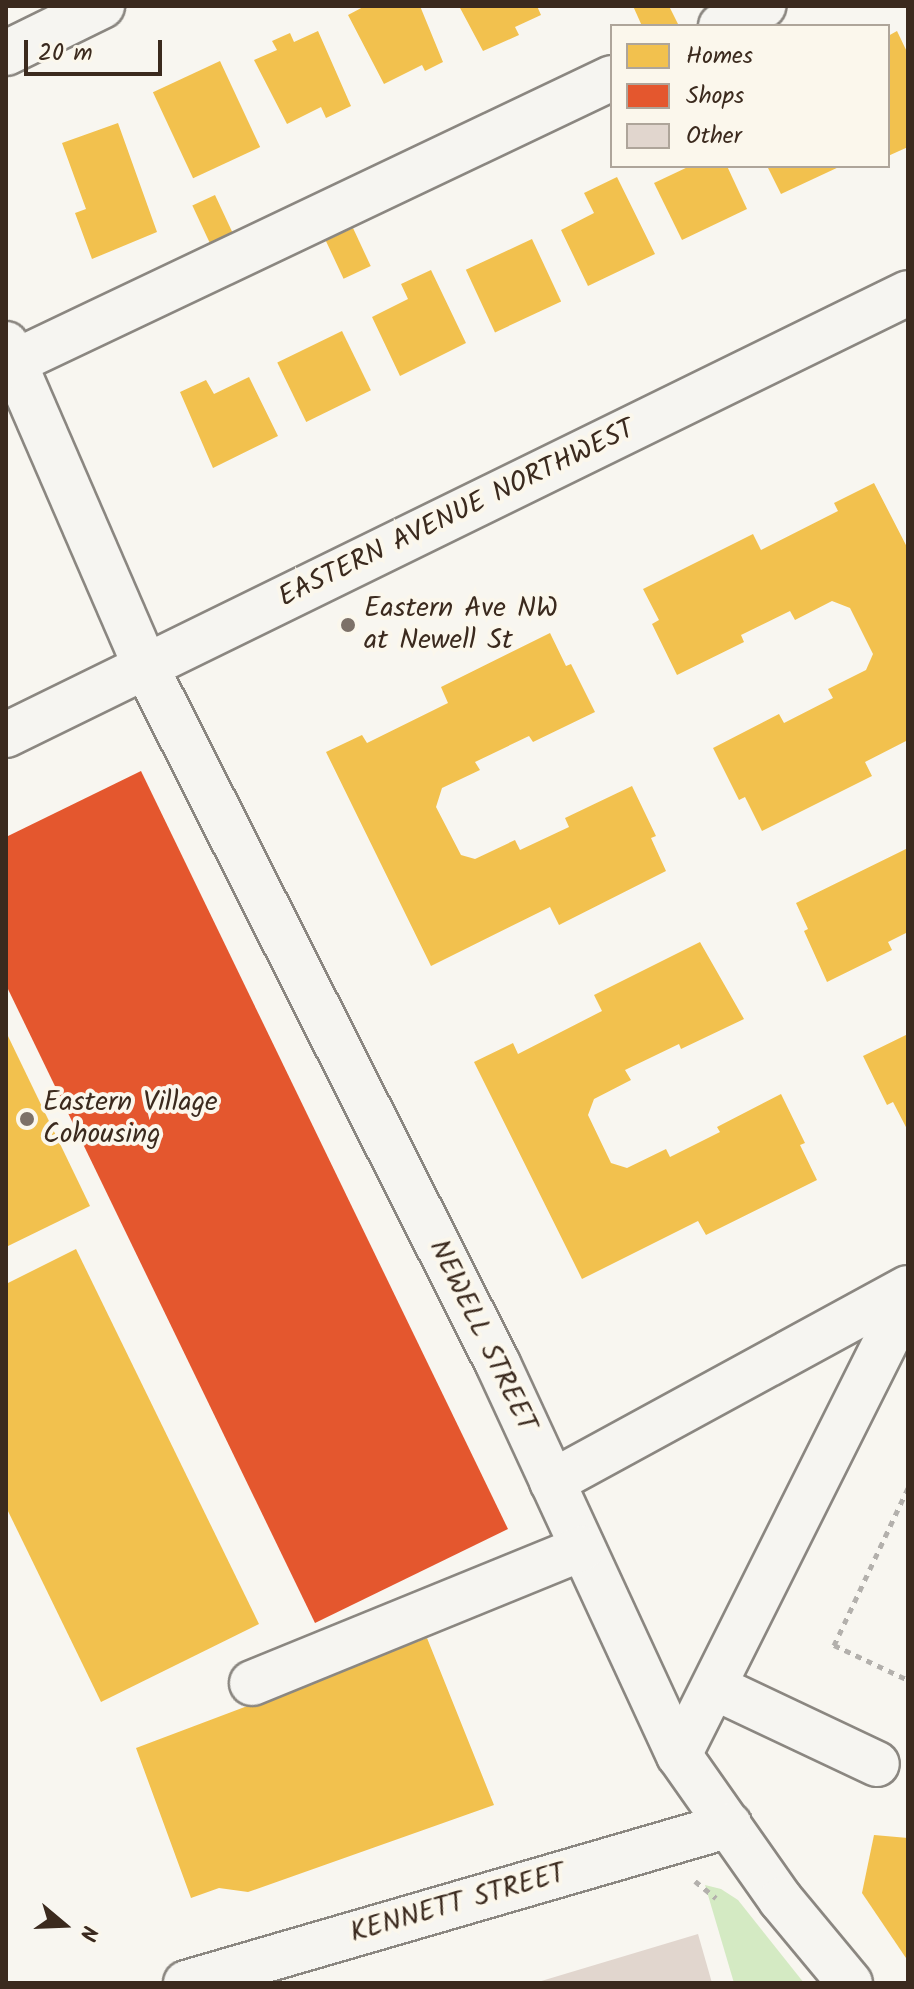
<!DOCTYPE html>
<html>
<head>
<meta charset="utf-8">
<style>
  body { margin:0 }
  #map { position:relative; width:914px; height:1989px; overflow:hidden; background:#f8f6f0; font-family:Kalam,sans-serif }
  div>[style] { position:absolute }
  .green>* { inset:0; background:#d4eac3 }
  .homes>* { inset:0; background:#f2c14e; transform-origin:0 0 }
  .shops>* { inset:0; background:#e4572e }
  .building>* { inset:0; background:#e1d6ce }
  .path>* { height:5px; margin-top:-2.5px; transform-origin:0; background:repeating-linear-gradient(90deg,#b3b0ac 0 6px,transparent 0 12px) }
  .roads { filter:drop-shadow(2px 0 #8b8781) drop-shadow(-2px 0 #8b8781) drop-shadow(0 2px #8b8781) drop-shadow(0 -2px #8b8781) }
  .minor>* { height:44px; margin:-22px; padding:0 22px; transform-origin:22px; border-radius:22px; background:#f6f5f1 }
  .dots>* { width:22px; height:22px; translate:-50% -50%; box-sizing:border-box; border:4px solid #fbf7ec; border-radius:50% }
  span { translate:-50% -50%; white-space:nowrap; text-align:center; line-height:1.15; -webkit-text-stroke:8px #fbf7ec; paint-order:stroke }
  .street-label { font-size:28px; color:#3b2a1e }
  .poi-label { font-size:28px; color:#3b2a1e }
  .left { translate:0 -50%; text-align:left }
  .frame { position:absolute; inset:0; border:8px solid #3b2a1e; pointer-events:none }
  .legend { position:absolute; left:610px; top:24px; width:280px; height:144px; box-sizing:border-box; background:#fbf7ec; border:2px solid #aea59a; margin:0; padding:10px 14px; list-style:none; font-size:24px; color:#3b2a1e }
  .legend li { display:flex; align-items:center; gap:16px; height:40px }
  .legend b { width:40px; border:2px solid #aea59a }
  .north { position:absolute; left:24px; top:1885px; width:80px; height:80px; -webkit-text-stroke:6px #fbf7ec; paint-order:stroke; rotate:109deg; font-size:22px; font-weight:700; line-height:32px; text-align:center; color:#3b2a1e }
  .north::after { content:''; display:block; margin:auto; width:28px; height:36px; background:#3b2a1e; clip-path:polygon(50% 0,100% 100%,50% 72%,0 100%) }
  .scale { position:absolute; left:24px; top:40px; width:138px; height:36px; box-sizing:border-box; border:4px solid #3b2a1e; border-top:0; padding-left:10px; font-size:24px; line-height:28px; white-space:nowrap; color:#3b2a1e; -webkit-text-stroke:6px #fbf7ec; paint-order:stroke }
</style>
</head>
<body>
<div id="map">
  <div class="green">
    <div style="clip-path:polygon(705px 1885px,721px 1889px,738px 1900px,804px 1983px,734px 1983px)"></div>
  </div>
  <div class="homes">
    <div style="clip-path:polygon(365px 6px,420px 6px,443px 62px,425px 71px,422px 65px,384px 84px,348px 15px)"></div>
    <div style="clip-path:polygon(459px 6px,537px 6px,541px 15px,515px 27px,519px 35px,483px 51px)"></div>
    <div style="clip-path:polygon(633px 6px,669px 6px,679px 26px,642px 26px)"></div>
    <div style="clip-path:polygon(318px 31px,351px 106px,326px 118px,321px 107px,287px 124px,254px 60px,277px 50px,272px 41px,290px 33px,294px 42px)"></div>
    <div style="clip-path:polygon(897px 31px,908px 54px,908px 147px,888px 156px,888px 36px)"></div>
    <div style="left:220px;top:61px;width:95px;height:74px;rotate:65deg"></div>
    <div style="clip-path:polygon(118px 123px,157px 232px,92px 259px,75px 213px,86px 209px,62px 143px)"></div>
    <div style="clip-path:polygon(690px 166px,727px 166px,747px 209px,682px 240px,654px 183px)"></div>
    <div style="clip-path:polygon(767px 166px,841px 166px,781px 194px)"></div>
    <div style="clip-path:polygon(617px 177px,655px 254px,588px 286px,561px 230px,594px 213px,584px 193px)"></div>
    <div style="left:215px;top:195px;width:43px;height:25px;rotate:65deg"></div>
    <div style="left:353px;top:228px;width:42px;height:30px;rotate:65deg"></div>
    <div style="left:532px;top:239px;width:69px;height:73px;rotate:65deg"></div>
    <div style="clip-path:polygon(431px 270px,466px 343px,400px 376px,372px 317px,408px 299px,401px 284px)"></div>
    <div style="left:342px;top:331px;width:66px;height:72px;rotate:64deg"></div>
    <div style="clip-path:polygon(249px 377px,278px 436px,213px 468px,180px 392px,206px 380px,214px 394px)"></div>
    <div style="clip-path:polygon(874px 483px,908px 549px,908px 740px,865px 762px,872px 776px,762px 831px,745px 797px,739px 800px,713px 748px,779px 714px,784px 723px,833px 698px,828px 689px,866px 670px,873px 654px,850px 608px,832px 601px,795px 620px,790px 611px,741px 635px,744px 642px,677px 675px,652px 624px,659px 620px,643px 589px,753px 534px,761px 550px,838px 511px,834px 503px)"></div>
    <div style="clip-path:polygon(550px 633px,566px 666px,571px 664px,595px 712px,533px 742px,529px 736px,475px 762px,480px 770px,442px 788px,436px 807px,461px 855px,475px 859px,515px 840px,520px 850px,569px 827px,565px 818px,632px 786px,656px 836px,651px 838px,666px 871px,559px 925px,550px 907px,431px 966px,326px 752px,362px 735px,367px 743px,448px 703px,441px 687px)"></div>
    <div style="clip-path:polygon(908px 848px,908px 932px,888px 942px,892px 950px,827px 982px,804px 931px,808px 929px,796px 903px)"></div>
    <div style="clip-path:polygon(700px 942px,744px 1019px,681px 1049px,679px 1044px,625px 1070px,631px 1080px,594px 1099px,588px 1115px,611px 1163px,627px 1168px,666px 1149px,670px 1157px,720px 1132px,717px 1127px,781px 1094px,805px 1143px,800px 1145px,817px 1180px,706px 1235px,698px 1221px,582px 1279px,474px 1062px,513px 1043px,518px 1054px,602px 1011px,594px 995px)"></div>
    <div style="clip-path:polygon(6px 1032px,90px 1206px,6px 1247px)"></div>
    <div style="clip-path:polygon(908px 1034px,908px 1131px,893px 1102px,887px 1105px,863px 1056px)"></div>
    <div style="clip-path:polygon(76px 1249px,259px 1624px,101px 1702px,6px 1507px,6px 1284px)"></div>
    <div style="clip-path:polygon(427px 1638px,494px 1805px,248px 1892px,219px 1888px,191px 1898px,136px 1748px)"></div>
    <div style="clip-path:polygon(874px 1835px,908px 1838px,908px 1961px,862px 1893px)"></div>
  </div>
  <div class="shops">
    <div style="clip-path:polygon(141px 771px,508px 1529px,315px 1623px,6px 985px,6px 837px)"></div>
  </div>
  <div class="building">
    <div style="clip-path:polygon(698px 1934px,712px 1983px,538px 1983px,538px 1982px)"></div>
  </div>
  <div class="path">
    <div style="left:908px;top:1488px;width:174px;rotate:115.2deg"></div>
    <div style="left:834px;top:1645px;width:82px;rotate:25.3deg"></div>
    <div style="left:695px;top:1881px;width:27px;rotate:39deg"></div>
  </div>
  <div class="roads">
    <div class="minor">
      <div style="left:721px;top:26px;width:47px;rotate:-25.5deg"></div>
      <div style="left:6px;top:53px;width:107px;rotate:-26.1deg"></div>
      <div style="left:6px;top:344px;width:352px;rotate:66.6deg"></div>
      <div style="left:146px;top:667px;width:781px;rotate:63.21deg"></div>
      <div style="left:498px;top:1364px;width:431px;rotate:65.2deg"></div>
      <div style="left:679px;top:1755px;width:177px;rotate:54.9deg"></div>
      <div style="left:781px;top:1900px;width:108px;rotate:50.3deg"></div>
      <div style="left:6px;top:366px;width:671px;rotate:-25.42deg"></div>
      <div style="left:6px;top:735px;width:1004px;rotate:-26.11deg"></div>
      <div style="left:552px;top:1482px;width:405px;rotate:-28.6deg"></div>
      <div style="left:252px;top:1683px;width:357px;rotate:-22.2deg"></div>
      <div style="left:714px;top:1687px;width:180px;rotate:25.3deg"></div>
      <div style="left:679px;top:1755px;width:512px;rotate:-63.43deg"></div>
      <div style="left:186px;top:1983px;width:566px;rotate:-16.2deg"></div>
    </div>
  </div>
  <div class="dots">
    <div style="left:348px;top:625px;background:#7d7168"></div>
    <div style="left:27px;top:1119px;background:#7d7168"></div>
  </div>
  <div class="street-label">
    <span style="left:457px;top:514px;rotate:-26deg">EASTERN AVENUE NORTHWEST</span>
    <span style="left:482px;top:1336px;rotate:64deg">NEWELL STREET</span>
    <span style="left:458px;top:1904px;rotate:-16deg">KENNETT STREET</span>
  </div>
  <div class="poi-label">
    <span class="left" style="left:364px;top:625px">Eastern Ave NW<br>at Newell St</span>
    <span class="left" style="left:43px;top:1119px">Eastern Village<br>Cohousing</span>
  </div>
  <div class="frame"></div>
  <ul class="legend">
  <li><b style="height:22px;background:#f2c14e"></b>Homes</li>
  <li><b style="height:22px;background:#e4572e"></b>Shops</li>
  <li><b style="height:22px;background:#e1d6ce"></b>Other</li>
  </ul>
  <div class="north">N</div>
  <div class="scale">20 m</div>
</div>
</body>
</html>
